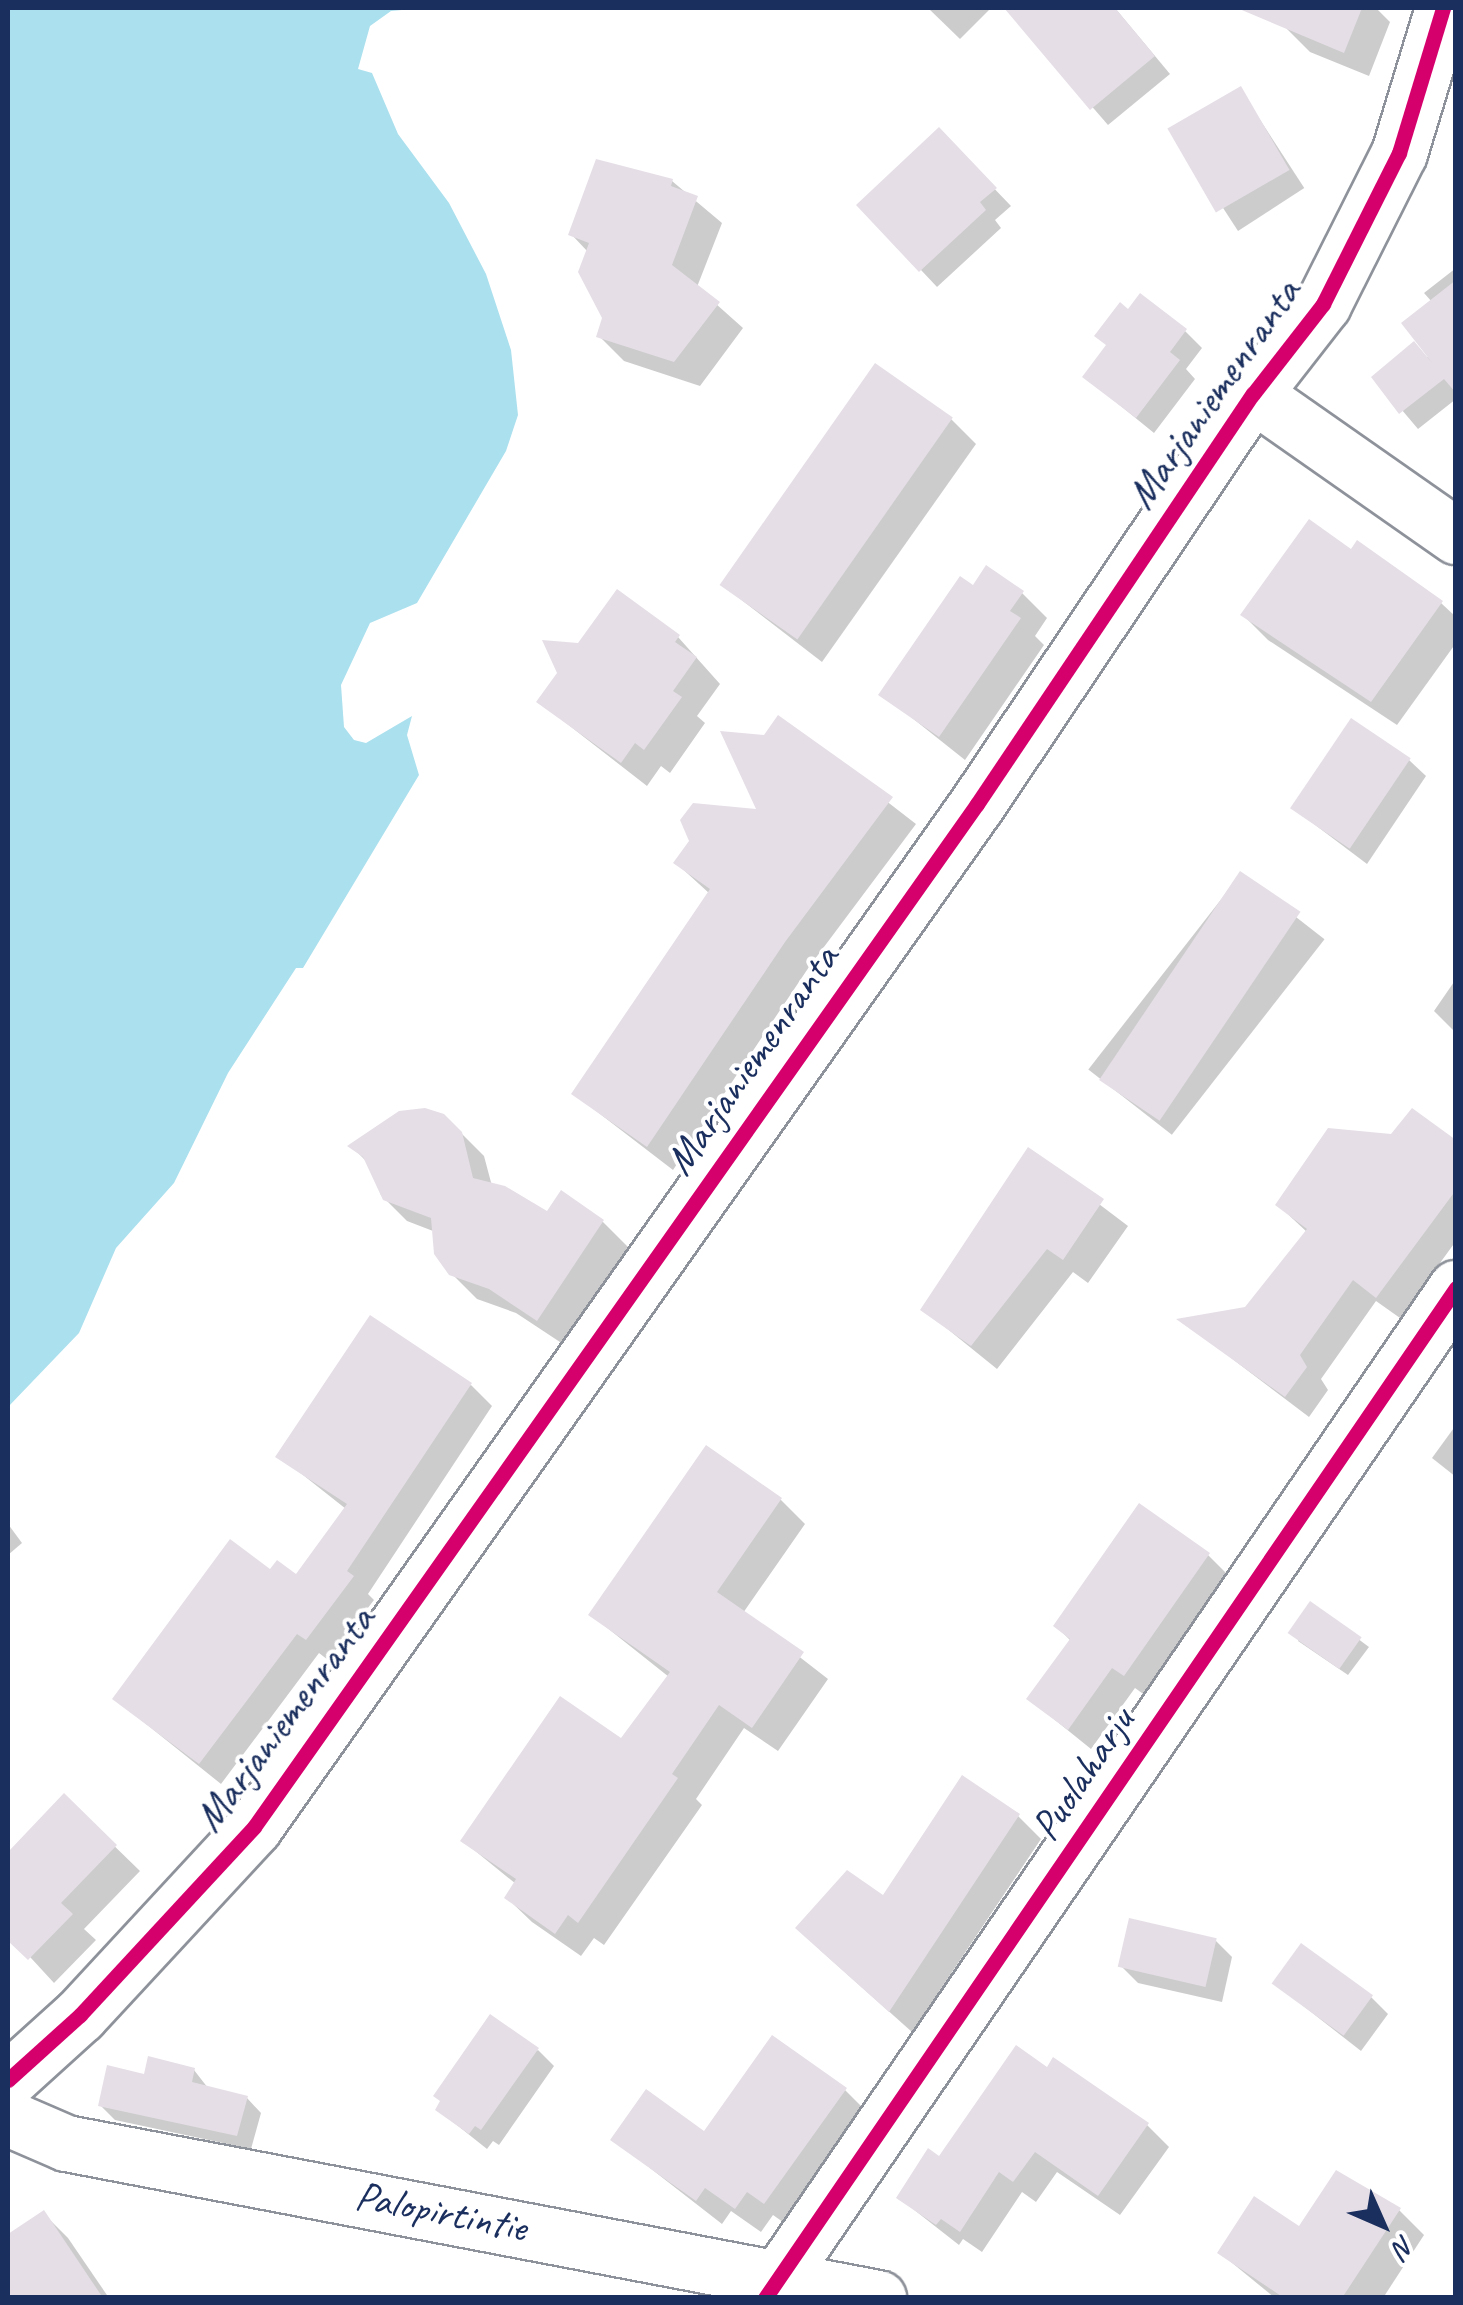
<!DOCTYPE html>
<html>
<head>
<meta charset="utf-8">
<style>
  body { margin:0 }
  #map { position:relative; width:1463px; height:2305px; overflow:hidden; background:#fff; font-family:Caveat,sans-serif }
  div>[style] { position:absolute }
  .water>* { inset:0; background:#abe0ee }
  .shadow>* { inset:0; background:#0003; transform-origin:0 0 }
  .building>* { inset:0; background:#e5dee6; transform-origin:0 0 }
  .roads { filter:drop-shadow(2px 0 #8e929a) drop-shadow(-2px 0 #8e929a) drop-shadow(0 2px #8e929a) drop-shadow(0 -2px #8e929a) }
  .street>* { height:55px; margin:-27.5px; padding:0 27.5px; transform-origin:27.5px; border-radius:27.5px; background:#fff }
  .cycleway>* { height:15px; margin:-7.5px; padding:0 7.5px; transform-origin:7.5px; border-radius:7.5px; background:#d6006c }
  span { translate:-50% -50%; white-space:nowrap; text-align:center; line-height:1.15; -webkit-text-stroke:8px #fff; paint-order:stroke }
  .street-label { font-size:42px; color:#1b2f5e }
  .frame { position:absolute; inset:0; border:10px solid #1b2f5e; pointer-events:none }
  .north { position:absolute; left:1333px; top:2175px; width:100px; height:100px; -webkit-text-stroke:8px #fff; paint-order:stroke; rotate:135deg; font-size:28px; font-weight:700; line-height:40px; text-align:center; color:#1b2f5e }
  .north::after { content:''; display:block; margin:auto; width:35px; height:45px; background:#1b2f5e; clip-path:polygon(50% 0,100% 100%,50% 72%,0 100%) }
</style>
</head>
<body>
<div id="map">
  <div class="water">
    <div style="clip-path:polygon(8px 8px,423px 8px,391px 11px,370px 26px,358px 69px,372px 73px,398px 134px,449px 203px,486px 274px,511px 350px,518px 415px,506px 451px,417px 603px,370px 623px,341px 685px,344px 727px,354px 740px,366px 743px,412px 716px,407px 735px,419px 775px,303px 968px,296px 968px,228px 1073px,174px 1183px,116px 1248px,79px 1333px,8px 1407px)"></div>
  </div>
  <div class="shadow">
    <div style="clip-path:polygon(928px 8px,991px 8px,960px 39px)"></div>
    <div style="clip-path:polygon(1061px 8px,1115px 8px,1170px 74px,1108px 125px,1029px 34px)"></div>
    <div style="clip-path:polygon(1269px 8px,1376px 8px,1390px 22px,1369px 76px,1310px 52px,1285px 27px,1290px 16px)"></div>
    <div style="left:1240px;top:89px;width:118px;height:79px;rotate:57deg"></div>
    <div style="clip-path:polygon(938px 130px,1011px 206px,995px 220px,1001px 228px,937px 287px,921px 270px)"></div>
    <div style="clip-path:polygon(672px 181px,722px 223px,697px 287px,743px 328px,700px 386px,624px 361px,599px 336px,605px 317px,588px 252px,571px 234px)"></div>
    <div style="clip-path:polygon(1456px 268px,1456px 399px,1418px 429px,1374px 377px,1430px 356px,1432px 302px,1424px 293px)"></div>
    <div style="clip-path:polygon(1129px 312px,1185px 331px,1202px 348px,1186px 369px,1195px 379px,1154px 433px,1085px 377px)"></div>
    <div style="clip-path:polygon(951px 419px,976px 444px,822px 662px,722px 585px)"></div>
    <div style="clip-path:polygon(973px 588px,1022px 593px,1047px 618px,1035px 636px,1044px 645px,965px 760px,882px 694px)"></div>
    <div style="clip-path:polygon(1441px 603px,1456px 617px,1456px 643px,1397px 725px,1268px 640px,1243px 615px)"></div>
    <div style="clip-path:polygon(678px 637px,720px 684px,697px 716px,705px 723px,670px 773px,661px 766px,647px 786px,539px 702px,580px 646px)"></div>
    <div style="clip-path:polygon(788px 725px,916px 824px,809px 967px,673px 1170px,574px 1094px,710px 894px,676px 863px,760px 812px,765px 738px)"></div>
    <div style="clip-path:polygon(1409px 760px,1426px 776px,1367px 864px,1294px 809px)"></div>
    <div style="left:1241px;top:874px;width:106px;height:248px;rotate:38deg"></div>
    <div style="clip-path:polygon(1456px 979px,1456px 1033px,1434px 1011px)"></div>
    <div style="clip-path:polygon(458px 1130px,484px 1156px,492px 1186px,548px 1215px,603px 1222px,628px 1247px,563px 1344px,516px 1313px,477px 1299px,451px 1273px,433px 1231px,407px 1221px,381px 1195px,369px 1164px,351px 1146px)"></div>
    <div style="clip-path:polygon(1456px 1143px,1456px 1241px,1400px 1318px,1376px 1301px,1321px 1379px,1328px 1390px,1309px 1417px,1181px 1320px,1247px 1310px,1308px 1233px,1278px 1205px)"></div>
    <div style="clip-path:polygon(1029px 1151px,1128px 1226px,1088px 1283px,1073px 1272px,997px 1369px,924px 1310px)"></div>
    <div style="clip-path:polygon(471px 1385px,492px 1406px,368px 1594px,374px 1600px,328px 1660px,319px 1653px,221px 1784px,115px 1699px,271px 1573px,296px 1577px,346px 1509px,279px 1456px)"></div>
    <div style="clip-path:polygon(1456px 1425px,1456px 1477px,1432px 1458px)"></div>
    <div style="clip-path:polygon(780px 1499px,805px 1524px,743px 1613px,828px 1679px,778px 1751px,744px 1728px,696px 1799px,702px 1805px,604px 1945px,594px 1938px,581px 1956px,532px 1922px,507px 1898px,516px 1884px,463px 1841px,622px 1742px,669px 1677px,591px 1615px)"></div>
    <div style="clip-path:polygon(8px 1524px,22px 1543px,8px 1555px)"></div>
    <div style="clip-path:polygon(1208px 1555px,1230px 1577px,1146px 1696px,1135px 1688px,1091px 1749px,1029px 1699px,1071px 1641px,1056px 1626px)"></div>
    <div style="clip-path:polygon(1311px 1604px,1369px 1647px,1348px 1675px,1298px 1641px)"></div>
    <div style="clip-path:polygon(64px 1797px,140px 1871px,84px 1929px,96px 1940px,54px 1983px,8px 1933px,8px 1856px)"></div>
    <div style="clip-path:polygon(1018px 1816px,1041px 1839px,912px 2032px,820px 1950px)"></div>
    <div style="clip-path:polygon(1215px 1940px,1232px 1957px,1222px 2002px,1138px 1983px,1121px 1966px)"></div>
    <div style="clip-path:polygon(1274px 1983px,1371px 1997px,1388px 2014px,1361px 2051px)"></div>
    <div style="clip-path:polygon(538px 2050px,554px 2066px,499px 2145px,493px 2141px,487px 2149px,438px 2110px)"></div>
    <div style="clip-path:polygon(194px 2070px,208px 2088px,247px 2098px,261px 2113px,251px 2149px,115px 2120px,101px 2106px,146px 2077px)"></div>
    <div style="clip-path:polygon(845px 2090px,870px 2115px,790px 2227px,773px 2215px,761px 2232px,731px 2211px,722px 2224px,614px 2140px,704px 2134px)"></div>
    <div style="clip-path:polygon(1147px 2125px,1169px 2147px,1120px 2215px,1057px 2172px,1036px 2202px,1022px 2192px,982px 2252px,963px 2239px,959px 2245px,899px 2198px,940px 2159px)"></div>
    <div style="clip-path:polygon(1399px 2210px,1424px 2235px,1383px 2298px,1275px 2298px,1220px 2253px)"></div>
    <div style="clip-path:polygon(43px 2213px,68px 2238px,109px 2298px,8px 2298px,8px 2237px)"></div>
  </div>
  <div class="building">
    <div style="clip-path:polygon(1004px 8px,1115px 8px,1155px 56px,1090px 110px)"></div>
    <div style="clip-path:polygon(1237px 8px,1362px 8px,1344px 53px)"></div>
    <div style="left:1241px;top:86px;width:97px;height:85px;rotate:60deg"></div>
    <div style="clip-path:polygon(939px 127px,997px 188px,980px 202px,986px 210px,919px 272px,856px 205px)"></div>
    <div style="clip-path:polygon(596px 159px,673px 179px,671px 186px,698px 196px,672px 265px,720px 302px,674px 362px,596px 337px,602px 318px,578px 272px,589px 243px,568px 235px)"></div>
    <div style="clip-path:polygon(1456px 280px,1456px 393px,1444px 379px,1399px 414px,1371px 377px,1414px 341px,1433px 364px,1401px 323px)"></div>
    <div style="clip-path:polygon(1140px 293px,1187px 329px,1170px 352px,1180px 360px,1136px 418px,1082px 377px,1106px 345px,1094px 336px,1120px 302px,1128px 309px)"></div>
    <div style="left:875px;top:363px;width:95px;height:271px;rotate:35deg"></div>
    <div style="clip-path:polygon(1309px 519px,1351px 549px,1357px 540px,1443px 601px,1371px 702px,1240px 615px)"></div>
    <div style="clip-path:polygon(986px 565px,1024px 591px,1010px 611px,1021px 618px,939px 737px,878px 695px,960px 576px,973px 585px)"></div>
    <div style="clip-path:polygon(617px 589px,680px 635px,675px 642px,697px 657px,673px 691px,682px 697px,644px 750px,635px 743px,621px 763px,536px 702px,557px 673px,542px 640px,578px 643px)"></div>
    <div style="clip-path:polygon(778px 715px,893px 797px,785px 942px,647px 1147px,571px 1094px,710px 889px,673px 863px,689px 841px,680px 820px,693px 803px,756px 809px,720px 731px,764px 735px)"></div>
    <div style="left:1351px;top:718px;width:72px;height:109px;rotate:34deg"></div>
    <div style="left:1240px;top:871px;width:73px;height:252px;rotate:34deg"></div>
    <div style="clip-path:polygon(425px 1108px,444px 1114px,462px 1132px,473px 1178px,505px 1186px,547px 1211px,561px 1190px,604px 1220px,537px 1321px,489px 1289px,449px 1275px,434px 1254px,431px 1218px,383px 1200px,363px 1157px,347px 1146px,399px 1111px)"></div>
    <div style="clip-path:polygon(1412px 1108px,1456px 1140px,1456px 1190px,1376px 1298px,1353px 1280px,1300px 1355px,1307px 1367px,1285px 1397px,1176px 1319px,1245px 1307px,1307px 1229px,1275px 1205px,1328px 1128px,1391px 1134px)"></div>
    <div style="clip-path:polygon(1028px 1147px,1104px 1199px,1063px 1260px,1047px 1249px,971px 1346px,920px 1310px)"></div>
    <div style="clip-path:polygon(370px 1315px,472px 1383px,347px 1571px,354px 1576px,306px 1640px,297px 1634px,199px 1764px,112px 1699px,230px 1539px,270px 1569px,277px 1560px,296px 1574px,347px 1504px,275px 1457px)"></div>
    <div style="clip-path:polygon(706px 1445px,782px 1498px,717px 1592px,804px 1652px,752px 1728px,719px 1705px,672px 1774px,678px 1778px,578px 1923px,568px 1915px,555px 1934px,504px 1898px,516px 1879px,460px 1841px,560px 1696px,621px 1738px,670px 1672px,588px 1615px)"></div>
    <div style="clip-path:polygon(1139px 1503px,1210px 1553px,1124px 1676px,1112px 1668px,1068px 1730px,1026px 1699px,1070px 1639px,1053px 1626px)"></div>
    <div style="left:1310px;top:1601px;width:63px;height:39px;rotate:35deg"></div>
    <div style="clip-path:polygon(962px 1775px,1020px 1814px,889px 2012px,795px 1928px,847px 1870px,883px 1895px)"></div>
    <div style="clip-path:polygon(64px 1793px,117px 1845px,61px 1903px,73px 1914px,28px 1960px,8px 1941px,8px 1852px)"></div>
    <div style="left:1129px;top:1918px;width:90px;height:50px;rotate:13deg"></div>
    <div style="left:1301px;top:1943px;width:89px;height:50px;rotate:36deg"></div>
    <div style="clip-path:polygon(490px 2014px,539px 2048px,481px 2130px,475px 2126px,469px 2134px,435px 2110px,440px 2101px,433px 2096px)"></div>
    <div style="clip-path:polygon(772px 2035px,847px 2088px,764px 2204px,747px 2192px,735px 2209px,705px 2188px,696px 2201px,610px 2140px,646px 2089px,704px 2131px)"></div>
    <div style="clip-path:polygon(1016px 2045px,1047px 2067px,1053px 2057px,1149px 2123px,1098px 2196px,1035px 2152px,1013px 2182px,999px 2172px,960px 2232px,941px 2219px,936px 2225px,896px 2198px,928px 2148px,939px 2156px)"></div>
    <div style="clip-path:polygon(148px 2056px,195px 2068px,192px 2082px,248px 2096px,237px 2136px,98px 2106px,107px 2065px,144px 2074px)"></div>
    <div style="clip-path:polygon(1336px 2170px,1401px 2208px,1342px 2298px,1284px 2298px,1217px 2253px,1254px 2196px,1299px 2226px)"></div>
    <div style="clip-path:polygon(44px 2210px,103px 2298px,8px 2298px,8px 2234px)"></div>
  </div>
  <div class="roads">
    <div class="street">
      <div style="left:1253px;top:394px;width:248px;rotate:35deg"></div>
      <div style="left:8px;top:2080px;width:97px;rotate:-42.1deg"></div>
      <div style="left:80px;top:2015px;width:256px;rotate:-47.2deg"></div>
      <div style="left:254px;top:1827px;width:1253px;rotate:-54.75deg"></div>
      <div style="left:977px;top:804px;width:494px;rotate:-56.1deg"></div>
      <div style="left:1253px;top:394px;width:114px;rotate:-52.1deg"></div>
      <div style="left:1323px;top:304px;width:169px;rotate:-63.3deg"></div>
      <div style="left:1399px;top:153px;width:152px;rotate:-73.1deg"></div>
      <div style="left:8px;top:2118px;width:63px;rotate:23.3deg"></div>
      <div style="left:66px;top:2143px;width:827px;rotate:10.81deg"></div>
      <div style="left:765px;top:2298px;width:1224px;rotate:-55.62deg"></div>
    </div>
  </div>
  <div class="cycleway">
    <div style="left:8px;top:2080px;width:97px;rotate:-42.1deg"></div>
    <div style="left:80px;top:2015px;width:256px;rotate:-47.2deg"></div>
    <div style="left:254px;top:1827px;width:1253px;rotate:-54.75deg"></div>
    <div style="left:977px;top:804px;width:494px;rotate:-56.1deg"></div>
    <div style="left:1253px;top:394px;width:114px;rotate:-52.1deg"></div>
    <div style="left:1323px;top:304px;width:169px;rotate:-63.3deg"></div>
    <div style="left:1399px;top:153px;width:152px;rotate:-73.1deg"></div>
    <div style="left:765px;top:2298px;width:1224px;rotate:-55.62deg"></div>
  </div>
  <div class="street-label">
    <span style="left:1214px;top:394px;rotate:-55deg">Marjaniemenranta</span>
    <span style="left:752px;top:1060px;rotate:-55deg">Marjaniemenranta</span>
    <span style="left:285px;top:1719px;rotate:-53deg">Marjaniemenranta</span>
    <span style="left:1083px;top:1774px;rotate:-56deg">Puolaharju</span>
    <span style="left:441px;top:2212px;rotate:11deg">Palopirtintie</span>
  </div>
  <div class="frame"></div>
  <div class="north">N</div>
</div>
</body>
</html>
